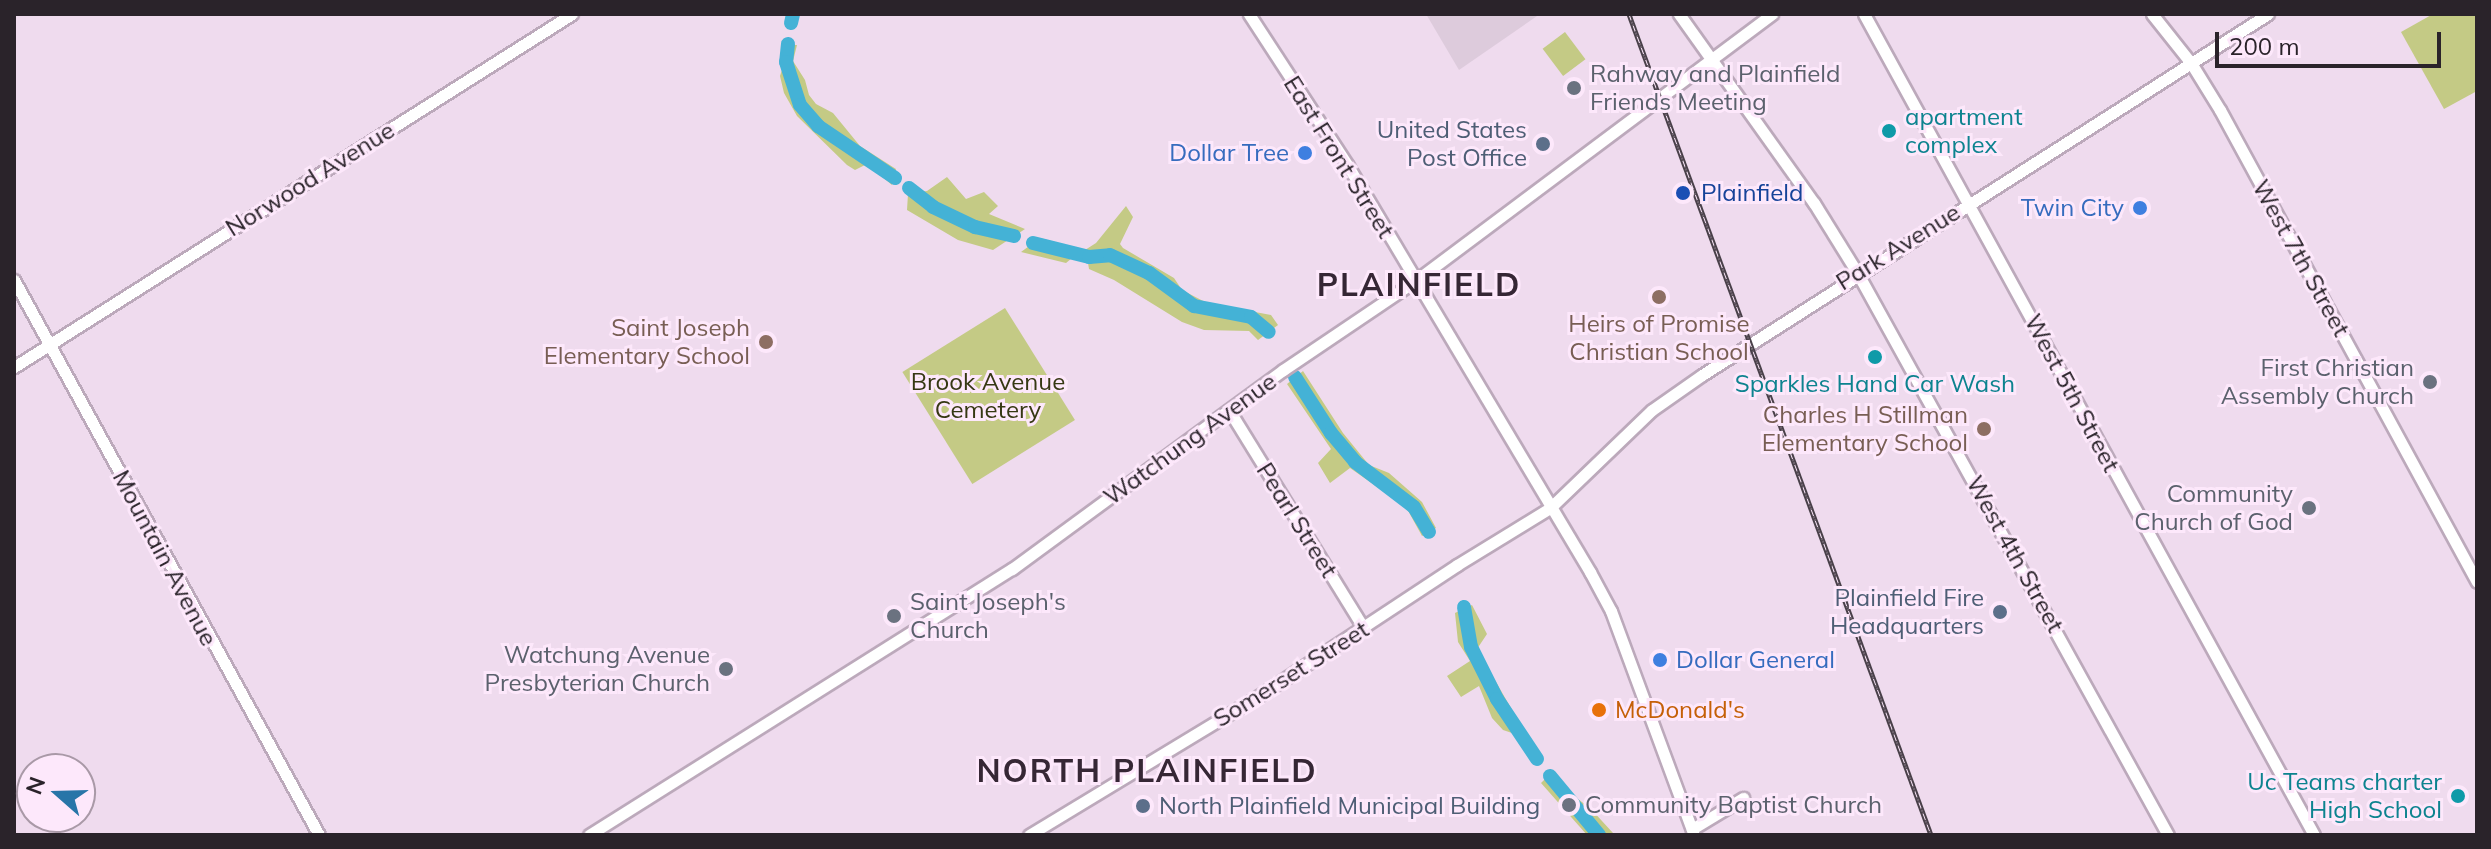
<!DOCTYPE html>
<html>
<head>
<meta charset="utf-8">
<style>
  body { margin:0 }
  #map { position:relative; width:2491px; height:849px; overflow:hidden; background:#efdbee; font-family:Mulish,sans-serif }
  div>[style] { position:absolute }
  .education>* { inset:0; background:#ddcbdc }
  .green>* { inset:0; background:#c4ca85; transform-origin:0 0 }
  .river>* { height:14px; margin:-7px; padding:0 7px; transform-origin:7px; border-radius:7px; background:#44b2d6 }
  .roads { filter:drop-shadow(2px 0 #bca9bb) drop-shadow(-2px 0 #bca9bb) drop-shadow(0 2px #bca9bb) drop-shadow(0 -2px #bca9bb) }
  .secondary>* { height:11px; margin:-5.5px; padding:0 5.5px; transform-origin:5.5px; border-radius:5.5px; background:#fff }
  .rail>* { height:5px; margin-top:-2.5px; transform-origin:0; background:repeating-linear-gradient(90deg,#fde8fb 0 6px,#494049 0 12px); box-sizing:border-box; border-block:2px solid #494049 }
  .dots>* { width:22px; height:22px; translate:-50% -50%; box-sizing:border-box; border:4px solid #fde8fb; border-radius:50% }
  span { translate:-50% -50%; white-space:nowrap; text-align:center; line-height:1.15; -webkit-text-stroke:6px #fde8fb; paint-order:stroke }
  .worship-label { font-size:24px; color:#5b616d }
  .left { translate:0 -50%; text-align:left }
  .right { translate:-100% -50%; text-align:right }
  .culture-label { font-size:24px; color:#0d838f }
  .service-label { font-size:24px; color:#4e5e75 }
  .shop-label { font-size:24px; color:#366cbe }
  .street-label { font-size:24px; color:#2a232a }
  .transit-label { font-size:24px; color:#164399 }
  .education-label { font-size:24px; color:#785e54 }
  .park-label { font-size:24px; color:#363813 }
  .food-label { font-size:24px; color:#c56008 }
  .district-label { font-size:32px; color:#362735; font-weight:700; letter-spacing:2px }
  .frame { position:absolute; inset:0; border:16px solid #2a232a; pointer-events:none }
  .north { position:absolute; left:16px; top:753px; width:80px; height:80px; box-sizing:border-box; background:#fde8fb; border:2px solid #a999a7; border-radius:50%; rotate:290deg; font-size:22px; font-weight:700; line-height:32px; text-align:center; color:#2a232a }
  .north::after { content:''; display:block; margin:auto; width:28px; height:36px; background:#2875a8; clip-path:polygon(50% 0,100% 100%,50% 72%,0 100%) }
  .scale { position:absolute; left:2215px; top:32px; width:226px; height:36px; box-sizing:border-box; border:4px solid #2a232a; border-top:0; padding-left:10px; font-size:24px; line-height:28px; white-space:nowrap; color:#2a232a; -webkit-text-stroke:6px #fde8fb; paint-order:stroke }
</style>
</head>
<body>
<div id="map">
  <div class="education">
    <div style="clip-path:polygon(1426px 14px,1540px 14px,1459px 70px)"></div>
  </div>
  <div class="green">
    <div style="clip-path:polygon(2433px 14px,2477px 14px,2477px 91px,2444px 109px,2401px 32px)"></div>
    <div style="left:1565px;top:32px;width:34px;height:28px;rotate:53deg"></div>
    <div style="clip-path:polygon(790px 45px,797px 45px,793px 61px,805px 80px,809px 95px,816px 104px,833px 113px,860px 146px,896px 169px,892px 185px,867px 164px,855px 170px,847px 165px,797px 116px,784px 93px,780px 76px)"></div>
    <div style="clip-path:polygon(947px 177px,966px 199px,984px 192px,998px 206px,989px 214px,1025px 229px,993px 250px,958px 240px,907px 210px,908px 194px,927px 191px)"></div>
    <div style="clip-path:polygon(1126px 206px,1133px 217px,1120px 244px,1123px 248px,1174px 278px,1182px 290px,1207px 303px,1271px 315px,1278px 325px,1258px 340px,1249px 331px,1204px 330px,1182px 322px,1114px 280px,1089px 269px,1088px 263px,1072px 258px,1066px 263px,1021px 252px,1040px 238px,1085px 250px,1096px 243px)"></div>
    <div style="left:1005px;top:308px;width:132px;height:121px;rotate:58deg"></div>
    <div style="clip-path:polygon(1303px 371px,1343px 433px,1369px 465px,1389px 473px,1422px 502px,1436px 528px,1422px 536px,1406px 507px,1350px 468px,1330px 483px,1318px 463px,1331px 449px,1287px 384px)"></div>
    <div style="clip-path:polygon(1472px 605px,1487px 634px,1477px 649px,1523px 729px,1512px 733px,1503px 730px,1492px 718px,1479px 686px,1461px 697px,1447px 676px,1470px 661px,1458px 642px,1455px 613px)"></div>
    <div style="clip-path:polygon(1551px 773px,1565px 789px,1591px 809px,1613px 833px,1587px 835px,1541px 783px)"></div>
  </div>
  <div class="river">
    <div style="left:791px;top:23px;width:9px;rotate:-77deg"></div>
    <div style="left:788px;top:44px;width:18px;rotate:96deg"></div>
    <div style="left:786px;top:62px;width:45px;rotate:72deg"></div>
    <div style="left:800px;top:105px;width:28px;rotate:49deg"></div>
    <div style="left:818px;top:126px;width:93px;rotate:34deg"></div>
    <div style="left:909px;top:188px;width:31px;rotate:38deg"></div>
    <div style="left:933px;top:207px;width:47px;rotate:25.5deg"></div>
    <div style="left:975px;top:227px;width:40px;rotate:13deg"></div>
    <div style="left:1033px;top:243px;width:58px;rotate:14deg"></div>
    <div style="left:1089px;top:257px;width:21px;rotate:-5deg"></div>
    <div style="left:1110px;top:255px;width:43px;rotate:24.8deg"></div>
    <div style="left:1149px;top:273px;width:56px;rotate:36.3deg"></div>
    <div style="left:1194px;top:306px;width:58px;rotate:10.9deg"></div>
    <div style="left:1251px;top:317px;width:23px;rotate:40deg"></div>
    <div style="left:1295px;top:377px;width:67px;rotate:57.3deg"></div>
    <div style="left:1331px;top:433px;width:38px;rotate:50deg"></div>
    <div style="left:1355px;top:462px;width:74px;rotate:37.3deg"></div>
    <div style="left:1414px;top:507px;width:29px;rotate:59deg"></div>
    <div style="left:1464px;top:607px;width:41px;rotate:80.1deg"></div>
    <div style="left:1471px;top:647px;width:58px;rotate:63.4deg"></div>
    <div style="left:1497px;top:699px;width:72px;rotate:56.3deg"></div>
    <div style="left:1550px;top:776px;width:77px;rotate:50.3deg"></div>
  </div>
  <div class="roads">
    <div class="secondary">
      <div style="left:1249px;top:14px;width:181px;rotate:56.9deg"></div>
      <div style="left:1348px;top:166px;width:473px;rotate:59.2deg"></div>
      <div style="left:1590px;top:572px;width:44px;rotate:61.7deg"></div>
      <div style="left:1611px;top:611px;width:239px;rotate:69.7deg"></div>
      <div style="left:1679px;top:14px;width:232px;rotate:54.5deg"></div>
      <div style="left:1814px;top:203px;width:84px;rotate:58.2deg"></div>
      <div style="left:1858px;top:274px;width:641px;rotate:61.08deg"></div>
      <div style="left:1864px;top:14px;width:936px;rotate:61.27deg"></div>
      <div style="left:2152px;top:14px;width:63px;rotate:51.5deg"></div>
      <div style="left:2191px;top:63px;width:55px;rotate:58.3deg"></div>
      <div style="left:2220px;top:110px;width:537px;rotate:61.43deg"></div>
      <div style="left:14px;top:280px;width:633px;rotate:61.21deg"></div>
      <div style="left:14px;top:367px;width:660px;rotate:-32.32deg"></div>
      <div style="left:1229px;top:410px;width:257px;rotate:58.3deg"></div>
      <div style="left:1692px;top:829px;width:60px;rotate:-31.3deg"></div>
      <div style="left:589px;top:835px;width:500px;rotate:-32.2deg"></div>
      <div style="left:1012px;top:569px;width:336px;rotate:-36.3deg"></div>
      <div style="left:1283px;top:370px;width:159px;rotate:-34deg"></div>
      <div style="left:1415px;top:281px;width:446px;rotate:-36.8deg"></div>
      <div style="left:1029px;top:835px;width:263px;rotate:-31.2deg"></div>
      <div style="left:1254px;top:699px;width:243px;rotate:-33.4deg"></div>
      <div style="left:1457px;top:565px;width:109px;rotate:-31.5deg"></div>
      <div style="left:1550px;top:508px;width:141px;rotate:-43.9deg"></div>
      <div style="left:1652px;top:410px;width:61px;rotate:-35deg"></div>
      <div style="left:1702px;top:375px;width:671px;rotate:-32.53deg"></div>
    </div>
  </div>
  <div class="rail">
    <div style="left:1629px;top:14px;width:875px;rotate:69.8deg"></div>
  </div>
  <div class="dots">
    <div style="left:1574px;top:88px;background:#6b7280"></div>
    <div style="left:1889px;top:131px;background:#0f9aa8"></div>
    <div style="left:1543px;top:144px;background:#5c6f8a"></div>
    <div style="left:1305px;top:153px;background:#3f7fe0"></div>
    <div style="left:1683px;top:193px;background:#1a4fb4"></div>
    <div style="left:2140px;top:208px;background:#3f7fe0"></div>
    <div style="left:1659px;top:297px;background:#8d6e63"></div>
    <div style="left:766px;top:342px;background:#8d6e63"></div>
    <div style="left:1875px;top:357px;background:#0f9aa8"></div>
    <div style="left:2430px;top:382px;background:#6b7280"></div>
    <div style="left:1984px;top:429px;background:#8d6e63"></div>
    <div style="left:2309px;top:508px;background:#6b7280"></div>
    <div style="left:2000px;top:612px;background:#5c6f8a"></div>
    <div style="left:894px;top:616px;background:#6b7280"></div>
    <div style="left:1660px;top:660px;background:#3f7fe0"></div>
    <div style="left:726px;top:669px;background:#6b7280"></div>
    <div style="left:1599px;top:710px;background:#e8710a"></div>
    <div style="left:2458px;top:796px;background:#0f9aa8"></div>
    <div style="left:1569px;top:805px;background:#6b7280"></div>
    <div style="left:1143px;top:806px;background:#5c6f8a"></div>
  </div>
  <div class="worship-label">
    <span class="left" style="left:1590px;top:88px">Rahway and Plainfield<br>Friends Meeting</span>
    <span class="right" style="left:2414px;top:382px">First Christian<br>Assembly Church</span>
    <span class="right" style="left:2293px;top:508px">Community<br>Church of God</span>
    <span class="left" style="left:910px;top:616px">Saint Joseph's<br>Church</span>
    <span class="right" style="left:710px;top:669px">Watchung Avenue<br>Presbyterian Church</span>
    <span class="left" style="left:1585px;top:805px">Community Baptist Church</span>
  </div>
  <div class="culture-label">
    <span class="left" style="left:1905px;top:131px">apartment<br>complex</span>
    <span style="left:1875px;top:384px">Sparkles Hand Car Wash</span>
    <span class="right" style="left:2442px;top:796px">Uc Teams charter<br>High School</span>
  </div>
  <div class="service-label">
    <span class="right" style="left:1527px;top:144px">United States<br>Post Office</span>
    <span class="right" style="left:1984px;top:612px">Plainfield Fire<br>Headquarters</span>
    <span class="left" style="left:1159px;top:806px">North Plainfield Municipal Building</span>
  </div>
  <div class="shop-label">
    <span class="right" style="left:1289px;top:153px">Dollar Tree</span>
    <span class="right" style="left:2124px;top:208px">Twin City</span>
    <span class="left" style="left:1676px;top:660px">Dollar General</span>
  </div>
  <div class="street-label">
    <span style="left:1339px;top:157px;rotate:58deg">East Front Street</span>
    <span style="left:310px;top:179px;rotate:-32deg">Norwood Avenue</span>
    <span style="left:1898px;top:247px;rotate:-32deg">Park Avenue</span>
    <span style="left:2301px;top:258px;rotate:61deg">West 7th Street</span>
    <span style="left:2072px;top:393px;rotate:62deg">West 5th Street</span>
    <span style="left:1190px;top:439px;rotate:-36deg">Watchung Avenue</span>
    <span style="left:1297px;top:520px;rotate:58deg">Pearl Street</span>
    <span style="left:2015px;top:554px;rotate:61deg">West 4th Street</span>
    <span style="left:165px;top:558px;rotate:62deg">Mountain Avenue</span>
    <span style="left:1291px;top:674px;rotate:-32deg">Somerset Street</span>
  </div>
  <div class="transit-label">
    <span class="left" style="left:1701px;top:193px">Plainfield</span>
  </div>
  <div class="education-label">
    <span style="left:1659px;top:338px">Heirs of Promise<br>Christian School</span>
    <span class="right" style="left:750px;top:342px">Saint Joseph<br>Elementary School</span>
    <span class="right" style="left:1968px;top:429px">Charles H Stillman<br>Elementary School</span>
  </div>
  <div class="park-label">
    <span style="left:988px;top:396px">Brook Avenue<br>Cemetery</span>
  </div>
  <div class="food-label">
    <span class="left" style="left:1615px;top:710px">McDonald's</span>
  </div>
  <div class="district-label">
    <span style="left:1419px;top:284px">PLAINFIELD</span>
    <span style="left:1147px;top:770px">NORTH PLAINFIELD</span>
  </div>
  <div class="frame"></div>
  <div class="north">N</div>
  <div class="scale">200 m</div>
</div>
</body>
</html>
